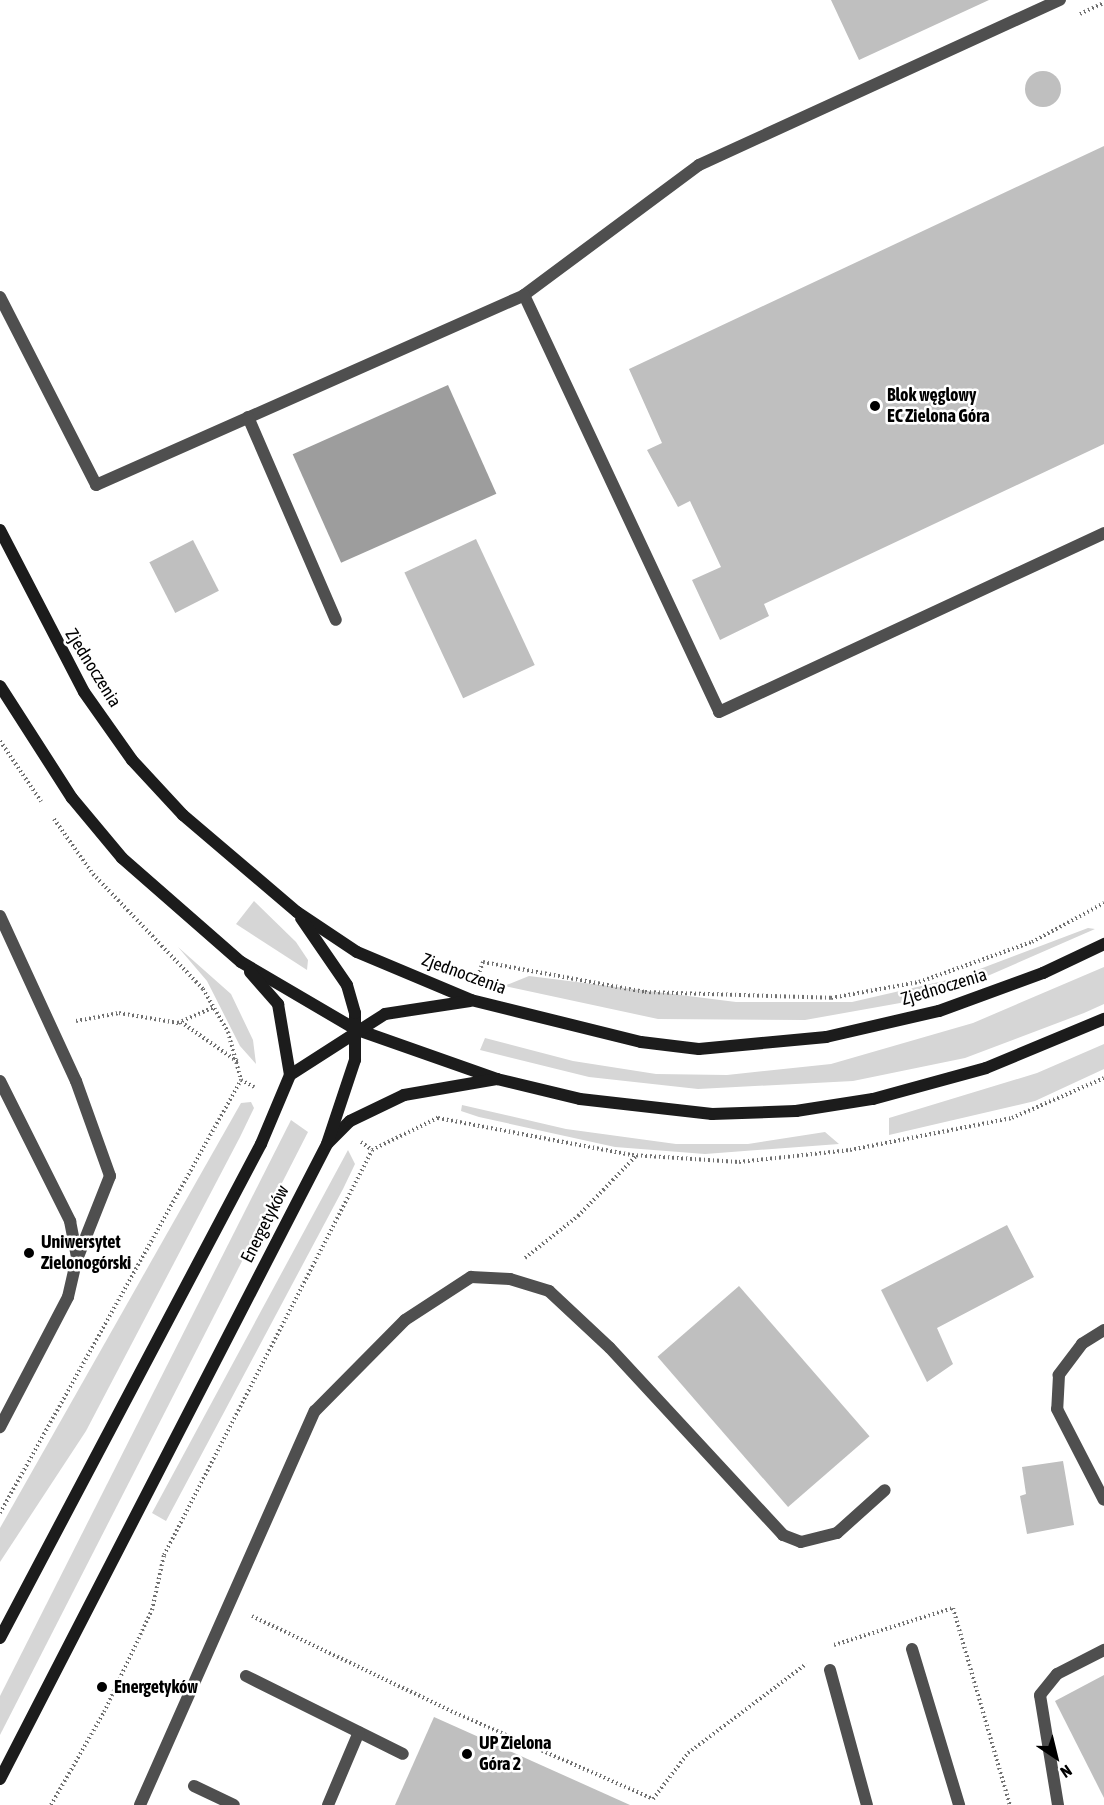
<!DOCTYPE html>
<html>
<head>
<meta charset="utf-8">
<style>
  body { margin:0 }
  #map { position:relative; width:1104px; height:1805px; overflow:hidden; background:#fff; font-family:"Asap Condensed",sans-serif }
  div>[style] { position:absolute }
  .green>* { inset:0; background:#d6d6d6 }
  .water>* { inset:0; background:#9d9d9d; transform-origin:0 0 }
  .building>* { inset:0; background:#bfbfbf; transform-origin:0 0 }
  .round { border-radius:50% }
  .path>* { height:4px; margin-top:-2px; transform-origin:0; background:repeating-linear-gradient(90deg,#717171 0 1.5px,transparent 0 4.5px) }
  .service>* { height:12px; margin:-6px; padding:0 6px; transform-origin:6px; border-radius:6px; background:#4f4f4f }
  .secondary>* { height:12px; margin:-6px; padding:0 6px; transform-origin:6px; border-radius:6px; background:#1c1c1c }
  .dots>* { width:16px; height:16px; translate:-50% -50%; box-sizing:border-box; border:3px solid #fff; border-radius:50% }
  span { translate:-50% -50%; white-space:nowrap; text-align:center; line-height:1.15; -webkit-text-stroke:5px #fff; paint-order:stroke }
  .poi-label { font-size:18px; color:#000; font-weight:700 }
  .left { translate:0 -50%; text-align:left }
  .street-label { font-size:18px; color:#000 }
  .north { position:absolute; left:1026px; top:1727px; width:60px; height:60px; -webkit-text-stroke:4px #fff; paint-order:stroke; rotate:145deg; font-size:16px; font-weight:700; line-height:24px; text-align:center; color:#000 }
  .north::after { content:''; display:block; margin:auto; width:21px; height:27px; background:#000; clip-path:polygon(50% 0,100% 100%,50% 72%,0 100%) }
</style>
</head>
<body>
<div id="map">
  <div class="green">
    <div style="clip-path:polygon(254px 901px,296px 942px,308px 960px,307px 970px,236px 924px)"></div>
    <div style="clip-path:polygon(1088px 928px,1095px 929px,976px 981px,917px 1000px,805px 1020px,658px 1019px,504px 986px,529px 976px,736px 1002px,852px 1002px,956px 978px)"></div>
    <div style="clip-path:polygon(178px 947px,231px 994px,253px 1040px,256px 1064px,240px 1046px,207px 981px)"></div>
    <div style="clip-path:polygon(1104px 967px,1104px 1004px,1084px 1013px,965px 1058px,853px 1081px,698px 1089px,589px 1077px,480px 1050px,485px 1038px,573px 1061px,656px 1074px,727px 1075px,831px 1064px,973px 1023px)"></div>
    <div style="clip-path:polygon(1104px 1044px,1104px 1069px,1035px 1101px,889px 1135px,889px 1118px,1037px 1073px)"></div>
    <div style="clip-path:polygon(251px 1102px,254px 1108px,240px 1137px,86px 1431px,0 1562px,0 1528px,241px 1103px)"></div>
    <div style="clip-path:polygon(462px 1105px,566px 1129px,676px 1144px,748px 1144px,825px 1132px,839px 1144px,705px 1154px,615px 1147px,479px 1117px,461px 1111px)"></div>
    <div style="clip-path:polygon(291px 1120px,308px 1132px,0 1735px,0 1696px)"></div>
    <div style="clip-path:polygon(348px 1150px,355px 1164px,343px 1189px,166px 1521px,152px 1513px)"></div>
  </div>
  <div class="water">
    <div style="left:448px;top:385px;width:119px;height:170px;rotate:66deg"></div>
  </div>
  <div class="building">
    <div style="clip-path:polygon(831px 0,989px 0,859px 60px)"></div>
    <div class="round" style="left:1025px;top:71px;width:36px;height:36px"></div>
    <div style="clip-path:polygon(1104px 146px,1104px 444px,764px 604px,769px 616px,720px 640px,692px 580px,721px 567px,690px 501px,678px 507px,647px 450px,662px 443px,629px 369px)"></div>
    <div style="left:476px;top:539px;width:139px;height:79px;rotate:65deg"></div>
    <div style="left:193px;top:540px;width:57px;height:49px;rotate:63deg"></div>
    <div style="clip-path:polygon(1007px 1225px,1034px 1277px,937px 1328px,953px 1364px,927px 1382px,881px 1290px)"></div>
    <div style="left:739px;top:1286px;width:199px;height:108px;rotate:49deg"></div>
    <div style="clip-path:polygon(1063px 1461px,1074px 1525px,1027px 1534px,1020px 1496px,1026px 1494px,1022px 1467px)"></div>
    <div style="clip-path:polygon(1104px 1675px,1104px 1798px,1055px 1701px)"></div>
    <div style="clip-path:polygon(434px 1717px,630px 1805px,395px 1805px)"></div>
  </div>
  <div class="path">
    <div style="left:1080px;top:14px;width:26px;rotate:-25deg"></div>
    <div style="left:0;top:741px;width:73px;rotate:55.7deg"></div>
    <div style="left:54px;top:819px;width:67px;rotate:54.7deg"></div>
    <div style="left:93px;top:874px;width:159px;rotate:46.3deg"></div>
    <div style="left:203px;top:989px;width:50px;rotate:59.8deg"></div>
    <div style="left:228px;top:1032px;width:50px;rotate:74.8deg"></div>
    <div style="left:478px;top:976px;width:15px;rotate:-70deg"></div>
    <div style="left:483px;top:962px;width:165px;rotate:10.5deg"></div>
    <div style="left:645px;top:992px;width:186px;rotate:1.8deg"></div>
    <div style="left:831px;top:998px;width:89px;rotate:-10.3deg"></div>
    <div style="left:919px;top:982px;width:120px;rotate:-19.5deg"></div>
    <div style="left:1032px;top:942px;width:82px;rotate:-28.4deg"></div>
    <div style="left:76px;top:1021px;width:44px;rotate:-10.5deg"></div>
    <div style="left:119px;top:1013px;width:60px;rotate:9.6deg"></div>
    <div style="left:178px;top:1023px;width:39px;rotate:-24deg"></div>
    <div style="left:181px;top:1022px;width:70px;rotate:35.1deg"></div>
    <div style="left:438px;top:1118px;width:197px;rotate:10.8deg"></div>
    <div style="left:632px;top:1155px;width:107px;rotate:3.7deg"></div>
    <div style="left:739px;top:1162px;width:112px;rotate:-6.2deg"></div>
    <div style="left:850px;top:1150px;width:165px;rotate:-11.2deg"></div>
    <div style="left:1012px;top:1118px;width:100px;rotate:-23.5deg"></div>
    <div style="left:361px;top:1142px;width:14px;rotate:36deg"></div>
    <div style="left:372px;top:1150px;width:75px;rotate:-26.2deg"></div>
    <div style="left:525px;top:1258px;width:68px;rotate:-38.4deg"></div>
    <div style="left:578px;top:1216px;width:83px;rotate:-46deg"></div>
    <div style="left:0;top:1513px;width:496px;rotate:-60.9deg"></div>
    <div style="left:241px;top:1080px;width:15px;rotate:28deg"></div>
    <div style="left:252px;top:1616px;width:221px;rotate:25.5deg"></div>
    <div style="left:451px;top:1711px;width:220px;rotate:23.5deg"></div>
    <div style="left:653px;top:1799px;width:58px;rotate:-52.7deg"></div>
    <div style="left:688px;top:1753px;width:148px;rotate:-37deg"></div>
    <div style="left:834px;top:1645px;width:125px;rotate:-17.3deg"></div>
    <div style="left:953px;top:1608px;width:205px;rotate:73.9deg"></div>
    <div style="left:51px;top:1805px;width:107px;rotate:-60.3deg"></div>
    <div style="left:104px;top:1712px;width:113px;rotate:-64.8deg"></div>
    <div style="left:152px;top:1610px;width:56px;rotate:-77.7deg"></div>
    <div style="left:164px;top:1555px;width:455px;rotate:-62.8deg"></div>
  </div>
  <div class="service">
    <div style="left:524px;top:295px;width:218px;rotate:-36.6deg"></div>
    <div style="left:699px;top:165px;width:397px;rotate:-24.6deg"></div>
    <div style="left:0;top:297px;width:211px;rotate:62.9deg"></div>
    <div style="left:96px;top:485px;width:468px;rotate:-23.9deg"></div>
    <div style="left:524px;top:295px;width:460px;rotate:64.9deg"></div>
    <div style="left:719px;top:712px;width:425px;rotate:-24.9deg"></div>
    <div style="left:248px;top:417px;width:221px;rotate:66.6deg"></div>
    <div style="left:0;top:916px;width:182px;rotate:65.3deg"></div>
    <div style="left:76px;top:1081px;width:101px;rotate:70.3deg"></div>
    <div style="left:110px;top:1176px;width:87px;rotate:111.6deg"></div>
    <div style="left:0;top:1081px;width:157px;rotate:63.4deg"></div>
    <div style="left:70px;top:1221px;width:38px;rotate:79deg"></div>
    <div style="left:77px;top:1258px;width:40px;rotate:103deg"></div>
    <div style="left:68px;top:1297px;width:147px;rotate:117.6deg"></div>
    <div style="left:1104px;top:1330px;width:26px;rotate:148deg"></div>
    <div style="left:1082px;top:1344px;width:39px;rotate:127deg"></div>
    <div style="left:1059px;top:1375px;width:34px;rotate:93deg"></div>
    <div style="left:1057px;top:1409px;width:102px;rotate:62.7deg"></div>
    <div style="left:912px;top:1649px;width:163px;rotate:73.2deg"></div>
    <div style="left:830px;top:1670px;width:140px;rotate:74.7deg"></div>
    <div style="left:246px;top:1676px;width:175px;rotate:26.4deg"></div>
    <div style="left:194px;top:1786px;width:44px;rotate:25.4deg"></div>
    <div style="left:140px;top:1805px;width:431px;rotate:-66.1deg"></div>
    <div style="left:315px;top:1411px;width:128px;rotate:-45.3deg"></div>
    <div style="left:405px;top:1320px;width:79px;rotate:-33.1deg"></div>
    <div style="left:471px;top:1277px;width:39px;rotate:3deg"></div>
    <div style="left:510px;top:1279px;width:41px;rotate:17.1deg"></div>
    <div style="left:549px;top:1291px;width:83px;rotate:43.1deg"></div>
    <div style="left:610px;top:1348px;width:255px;rotate:47.2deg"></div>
    <div style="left:783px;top:1535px;width:19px;rotate:21deg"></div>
    <div style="left:801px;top:1542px;width:37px;rotate:-14deg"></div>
    <div style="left:837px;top:1533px;width:64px;rotate:-41.9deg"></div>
    <div style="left:328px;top:1805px;width:79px;rotate:-67deg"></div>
    <div style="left:1058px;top:1805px;width:111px;rotate:-99.3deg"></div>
    <div style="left:1040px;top:1695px;width:27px;rotate:-51deg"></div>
    <div style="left:1057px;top:1674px;width:53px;rotate:-27.1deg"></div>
  </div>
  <div class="secondary">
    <div style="left:0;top:530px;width:182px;rotate:62.6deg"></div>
    <div style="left:84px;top:692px;width:83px;rotate:54.8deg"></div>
    <div style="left:132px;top:760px;width:75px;rotate:47.2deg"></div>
    <div style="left:183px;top:815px;width:150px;rotate:40.4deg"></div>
    <div style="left:297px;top:912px;width:72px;rotate:33.7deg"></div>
    <div style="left:357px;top:952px;width:124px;rotate:22.8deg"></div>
    <div style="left:471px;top:1000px;width:175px;rotate:13.9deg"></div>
    <div style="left:641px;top:1042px;width:58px;rotate:6.9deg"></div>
    <div style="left:699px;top:1049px;width:128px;rotate:-5.4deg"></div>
    <div style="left:826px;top:1037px;width:116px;rotate:-13deg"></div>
    <div style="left:939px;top:1011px;width:111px;rotate:-20.1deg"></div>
    <div style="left:1043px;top:973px;width:68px;rotate:-25.4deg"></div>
    <div style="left:0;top:686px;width:133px;rotate:57.3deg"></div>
    <div style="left:72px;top:798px;width:78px;rotate:50.2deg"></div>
    <div style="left:122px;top:858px;width:158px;rotate:41.2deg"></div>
    <div style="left:241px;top:962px;width:132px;rotate:30.4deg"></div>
    <div style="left:355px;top:1029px;width:151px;rotate:19.4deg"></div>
    <div style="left:497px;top:1079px;width:85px;rotate:13.5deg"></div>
    <div style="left:580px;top:1099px;width:133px;rotate:6.5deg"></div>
    <div style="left:712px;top:1114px;width:84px;rotate:-2deg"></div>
    <div style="left:796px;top:1111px;width:78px;rotate:-8.9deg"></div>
    <div style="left:873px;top:1099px;width:117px;rotate:-15.3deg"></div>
    <div style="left:986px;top:1068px;width:128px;rotate:-22.6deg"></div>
    <div style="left:250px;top:972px;width:43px;rotate:48.8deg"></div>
    <div style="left:278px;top:1004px;width:72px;rotate:80.4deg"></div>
    <div style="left:328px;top:1143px;width:31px;rotate:-45deg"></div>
    <div style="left:350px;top:1121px;width:60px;rotate:-25.7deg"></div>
    <div style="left:404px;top:1095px;width:94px;rotate:-9.8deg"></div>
    <div style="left:0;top:1638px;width:559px;rotate:-62.15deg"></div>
    <div style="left:261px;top:1144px;width:75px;rotate:-67.2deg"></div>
    <div style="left:290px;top:1075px;width:113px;rotate:-32.7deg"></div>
    <div style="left:385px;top:1014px;width:86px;rotate:-8.7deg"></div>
    <div style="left:0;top:1779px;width:714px;rotate:-62.75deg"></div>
    <div style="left:327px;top:1144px;width:89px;rotate:-71.6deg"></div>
    <div style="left:355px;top:1060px;width:47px;rotate:-90deg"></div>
    <div style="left:355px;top:1013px;width:29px;rotate:-106deg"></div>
    <div style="left:347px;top:985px;width:81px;rotate:-124.5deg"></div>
  </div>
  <div class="dots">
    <div style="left:875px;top:406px;background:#000"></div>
    <div style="left:29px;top:1253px;background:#000"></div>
    <div style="left:102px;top:1687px;background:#000"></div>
    <div style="left:467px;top:1754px;background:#000"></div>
  </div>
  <div class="poi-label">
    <span class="left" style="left:887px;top:406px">Blok węglowy<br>EC Zielona Góra</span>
    <span class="left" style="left:41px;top:1253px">Uniwersytet<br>Zielonogórski</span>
    <span class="left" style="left:114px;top:1687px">Energetyków</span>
    <span class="left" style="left:479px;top:1754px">UP Zielona<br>Góra 2</span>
  </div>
  <div class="street-label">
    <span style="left:93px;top:668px;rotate:58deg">Zjednoczenia</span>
    <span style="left:464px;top:974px;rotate:20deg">Zjednoczenia</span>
    <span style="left:944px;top:987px;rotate:-17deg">Zjednoczenia</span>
    <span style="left:265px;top:1224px;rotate:-63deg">Energetyków</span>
  </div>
  <div class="north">N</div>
</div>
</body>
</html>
